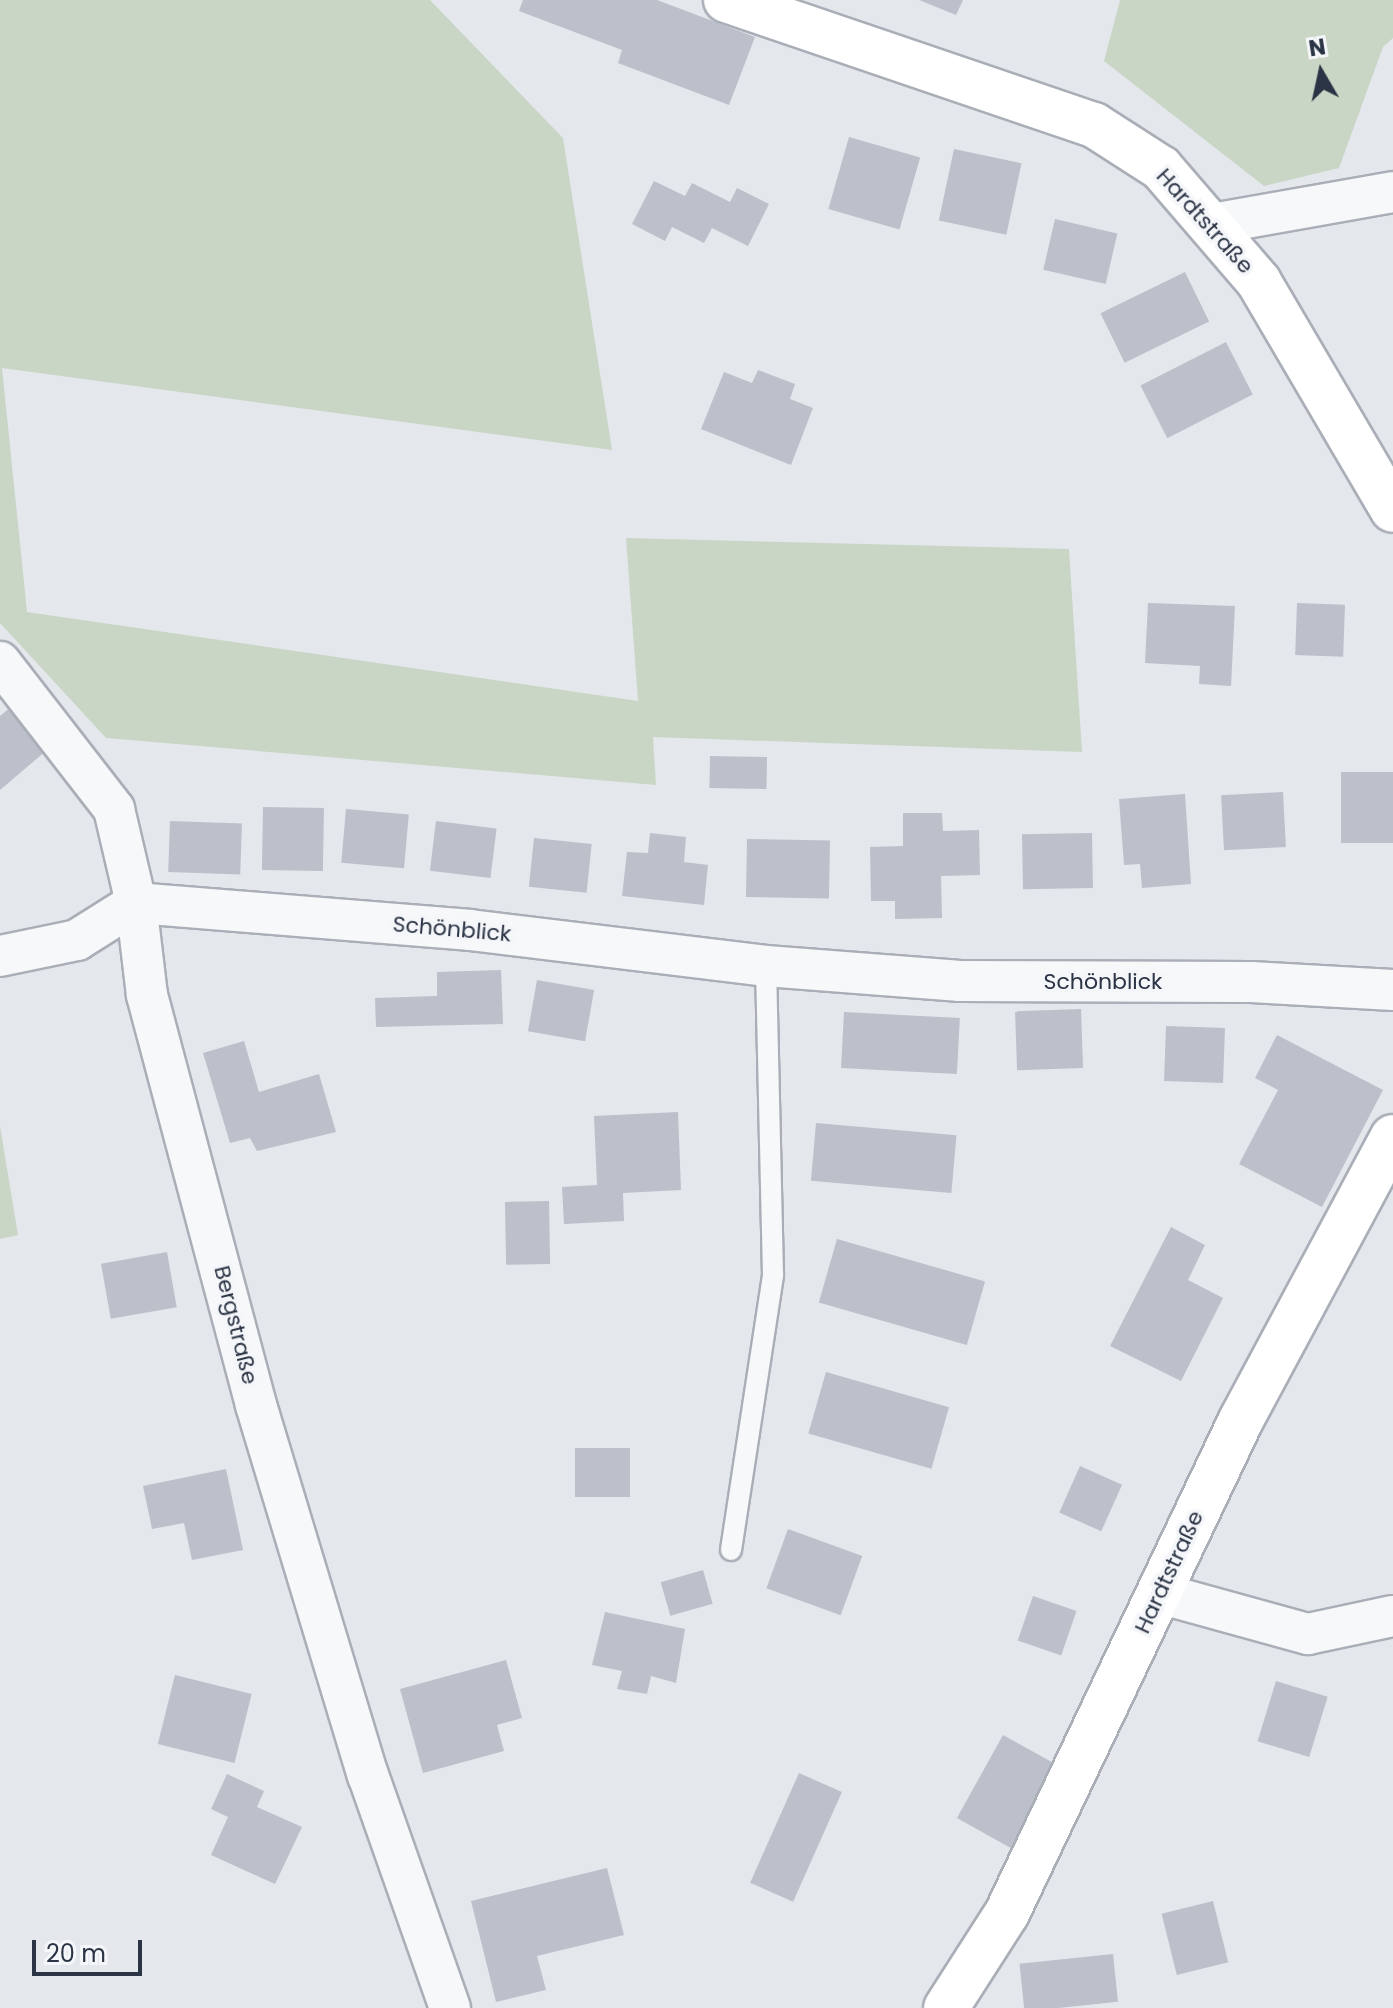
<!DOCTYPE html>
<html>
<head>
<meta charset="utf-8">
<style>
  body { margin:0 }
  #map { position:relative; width:1393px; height:2008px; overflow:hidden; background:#e4e7ec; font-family:Poppins,sans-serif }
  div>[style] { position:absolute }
  .green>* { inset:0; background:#c9d6c5 }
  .building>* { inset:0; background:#bbc0ca; transform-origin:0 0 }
  .roads { filter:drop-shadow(2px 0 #a9aeb7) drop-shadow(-2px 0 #a9aeb7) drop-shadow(0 2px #a9aeb7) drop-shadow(0 -2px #a9aeb7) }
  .lane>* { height:20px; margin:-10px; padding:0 10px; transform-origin:10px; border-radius:10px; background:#f7f8fa }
  .street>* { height:40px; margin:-20px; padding:0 20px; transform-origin:20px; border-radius:20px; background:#f7f8fa }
  .secondary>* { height:44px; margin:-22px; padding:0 22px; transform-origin:22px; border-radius:22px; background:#fff }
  span { translate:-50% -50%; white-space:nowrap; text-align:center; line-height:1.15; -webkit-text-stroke:7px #f4f6f9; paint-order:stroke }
  .street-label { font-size:22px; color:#2b3445 }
  .north { position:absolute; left:1281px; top:32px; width:80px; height:80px; -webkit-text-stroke:6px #f4f6f9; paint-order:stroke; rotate:351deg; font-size:22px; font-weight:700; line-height:32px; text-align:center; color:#2b3445 }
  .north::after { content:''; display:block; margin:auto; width:28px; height:36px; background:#2b3445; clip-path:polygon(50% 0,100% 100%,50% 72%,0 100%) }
  .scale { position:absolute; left:32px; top:1940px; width:110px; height:36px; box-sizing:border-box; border:4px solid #2b3445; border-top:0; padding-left:10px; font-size:24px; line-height:28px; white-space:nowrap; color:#2b3445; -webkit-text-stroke:6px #f4f6f9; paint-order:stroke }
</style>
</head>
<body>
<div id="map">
  <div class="green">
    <div style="clip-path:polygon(0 0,430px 0,563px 138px,612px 450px,2px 368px,27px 612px,638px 701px,626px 538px,1069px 549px,1082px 752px,653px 737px,656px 785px,106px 738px,0 623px)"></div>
    <div style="clip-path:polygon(1120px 0,1393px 0,1393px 38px,1383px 47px,1339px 168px,1264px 186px,1104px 61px)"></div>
    <div style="clip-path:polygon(0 1126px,18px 1235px,0 1239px)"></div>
  </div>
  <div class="building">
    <div style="clip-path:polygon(523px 0,657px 0,755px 37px,729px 105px,618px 63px,622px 50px,519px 11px)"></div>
    <div style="clip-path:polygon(919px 0,963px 0,956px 15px)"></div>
    <div style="left:849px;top:137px;width:74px;height:75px;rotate:16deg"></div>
    <div style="left:954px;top:149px;width:69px;height:73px;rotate:12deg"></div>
    <div style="clip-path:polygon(654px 181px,685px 196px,692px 183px,730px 202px,737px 188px,769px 204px,748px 246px,712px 228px,704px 243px,672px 227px,665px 241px,632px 224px)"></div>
    <div style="left:1055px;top:219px;width:64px;height:52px;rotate:13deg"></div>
    <div style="left:1185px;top:272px;width:55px;height:94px;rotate:64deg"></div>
    <div style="left:1226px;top:342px;width:59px;height:96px;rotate:63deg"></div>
    <div style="clip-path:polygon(758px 370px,795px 384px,790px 399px,813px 408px,791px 465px,701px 429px,724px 372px,752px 383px)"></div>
    <div style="clip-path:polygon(1148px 603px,1235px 606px,1231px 686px,1199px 684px,1200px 666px,1145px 663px)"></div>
    <div style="left:1297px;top:603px;width:48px;height:52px;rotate:2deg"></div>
    <div style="clip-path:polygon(11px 707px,47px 750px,0 790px,0 716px)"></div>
    <div style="left:710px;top:756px;width:57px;height:32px;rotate:1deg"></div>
    <div style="left:1393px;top:772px;width:71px;height:52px;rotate:90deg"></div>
    <div style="left:1283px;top:792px;width:55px;height:62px;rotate:87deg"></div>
    <div style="clip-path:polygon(1185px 794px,1191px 884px,1142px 888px,1140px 864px,1124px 865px,1119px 799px)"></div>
    <div style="left:263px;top:807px;width:61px;height:63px;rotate:1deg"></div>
    <div style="left:346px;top:809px;width:63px;height:54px;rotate:5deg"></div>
    <div style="clip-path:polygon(903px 813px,942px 813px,943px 831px,979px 830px,980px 875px,941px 876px,942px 918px,895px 919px,895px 901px,871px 901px,870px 847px,903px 846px)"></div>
    <div style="left:170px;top:821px;width:72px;height:51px;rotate:2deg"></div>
    <div style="left:436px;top:821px;width:61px;height:50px;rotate:7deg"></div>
    <div style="clip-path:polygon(650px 833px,686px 837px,684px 862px,708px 865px,704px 905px,622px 896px,627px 852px,648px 853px)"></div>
    <div style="left:1092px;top:833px;width:55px;height:70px;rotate:89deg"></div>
    <div style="left:534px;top:838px;width:58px;height:49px;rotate:6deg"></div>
    <div style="left:747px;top:839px;width:83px;height:58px;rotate:1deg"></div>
    <div style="clip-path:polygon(501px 970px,503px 1024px,376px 1027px,375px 998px,437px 996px,437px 972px)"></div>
    <div style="left:537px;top:980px;width:58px;height:52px;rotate:10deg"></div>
    <div style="left:1081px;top:1009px;width:59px;height:66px;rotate:88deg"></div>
    <div style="left:844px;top:1012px;width:116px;height:56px;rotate:3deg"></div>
    <div style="left:1166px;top:1026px;width:59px;height:55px;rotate:2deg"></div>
    <div style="clip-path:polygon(1277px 1035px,1383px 1090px,1322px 1207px,1239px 1164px,1278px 1090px,1255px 1078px)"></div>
    <div style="clip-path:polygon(244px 1041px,259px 1092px,319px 1074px,336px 1132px,257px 1151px,250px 1138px,230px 1143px,203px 1053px)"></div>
    <div style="clip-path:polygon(678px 1112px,681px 1190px,623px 1193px,624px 1221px,564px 1224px,562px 1187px,597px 1185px,594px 1116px)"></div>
    <div style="left:816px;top:1123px;width:141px;height:58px;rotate:5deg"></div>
    <div style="left:549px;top:1201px;width:63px;height:44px;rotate:89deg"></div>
    <div style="clip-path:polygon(1171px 1227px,1205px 1245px,1188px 1280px,1223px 1298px,1181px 1381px,1110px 1346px)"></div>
    <div style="left:837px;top:1239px;width:154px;height:66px;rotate:16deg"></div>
    <div style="left:167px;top:1252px;width:56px;height:67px;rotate:80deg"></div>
    <div style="left:826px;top:1372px;width:128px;height:64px;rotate:16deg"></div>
    <div style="left:575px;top:1448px;width:55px;height:49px"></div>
    <div style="left:1080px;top:1466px;width:46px;height:51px;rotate:24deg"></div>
    <div style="clip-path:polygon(226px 1469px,243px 1550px,192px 1560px,184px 1523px,152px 1529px,143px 1486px)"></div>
    <div style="left:788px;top:1529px;width:79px;height:63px;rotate:20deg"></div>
    <div style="left:703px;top:1570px;width:35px;height:44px;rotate:74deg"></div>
    <div style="left:1033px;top:1596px;width:46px;height:47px;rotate:19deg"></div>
    <div style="clip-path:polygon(605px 1612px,685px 1629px,676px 1683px,651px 1676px,647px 1694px,617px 1689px,622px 1671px,592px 1665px)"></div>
    <div style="clip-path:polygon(506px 1660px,522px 1718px,497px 1725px,504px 1751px,423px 1773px,400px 1689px)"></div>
    <div style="left:175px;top:1675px;width:79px;height:71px;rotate:14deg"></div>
    <div style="left:1276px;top:1681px;width:54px;height:63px;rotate:17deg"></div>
    <div style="left:1003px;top:1735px;width:62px;height:95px;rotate:29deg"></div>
    <div style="left:799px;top:1773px;width:47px;height:120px;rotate:24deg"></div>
    <div style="clip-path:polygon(227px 1774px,264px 1791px,257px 1807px,302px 1827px,275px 1884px,211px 1855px,228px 1817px,211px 1809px)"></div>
    <div style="clip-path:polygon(607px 1868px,624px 1935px,537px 1956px,546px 1990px,496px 2002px,471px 1901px)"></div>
    <div style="left:1213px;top:1901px;width:63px;height:53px;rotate:76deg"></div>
    <div style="left:1113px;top:1954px;width:48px;height:94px;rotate:84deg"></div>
  </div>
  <div class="roads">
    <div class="lane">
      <div style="left:731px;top:1550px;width:278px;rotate:-81.3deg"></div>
      <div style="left:773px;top:1275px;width:309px;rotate:-91.3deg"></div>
    </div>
    <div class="street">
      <div style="left:1212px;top:224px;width:184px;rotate:-10deg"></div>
      <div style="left:0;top:662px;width:186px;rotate:52.2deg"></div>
      <div style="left:114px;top:809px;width:97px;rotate:76.8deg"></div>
      <div style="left:136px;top:903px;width:93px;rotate:83.2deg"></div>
      <div style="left:147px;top:995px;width:424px;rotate:75.1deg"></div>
      <div style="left:256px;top:1405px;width:387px;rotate:73.2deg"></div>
      <div style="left:368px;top:1775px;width:247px;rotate:70.6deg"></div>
      <div style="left:136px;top:903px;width:335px;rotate:4.6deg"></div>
      <div style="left:470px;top:930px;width:298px;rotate:6.9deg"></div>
      <div style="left:766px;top:966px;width:195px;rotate:4.4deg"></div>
      <div style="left:960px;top:981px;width:291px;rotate:0.2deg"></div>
      <div style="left:1251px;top:982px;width:142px;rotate:3.2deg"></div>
      <div style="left:0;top:956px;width:79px;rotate:-11.7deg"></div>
      <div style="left:77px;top:940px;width:70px;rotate:-32.1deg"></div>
      <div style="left:1159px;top:1593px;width:155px;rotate:15.4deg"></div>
      <div style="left:1308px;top:1634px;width:87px;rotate:-12deg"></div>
    </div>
    <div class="secondary">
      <div style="left:726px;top:0;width:389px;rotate:18.8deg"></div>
      <div style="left:1094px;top:125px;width:80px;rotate:32.7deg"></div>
      <div style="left:1161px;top:168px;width:150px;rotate:49.3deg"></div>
      <div style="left:1259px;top:282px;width:264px;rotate:59.6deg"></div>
      <div style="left:946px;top:2008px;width:113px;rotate:-57.3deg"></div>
      <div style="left:1007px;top:1913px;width:546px;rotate:-64.61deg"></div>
      <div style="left:1241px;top:1420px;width:321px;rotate:-61.8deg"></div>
    </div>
  </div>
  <div class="street-label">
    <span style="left:1205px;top:221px;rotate:48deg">Hardtstraße</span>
    <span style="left:452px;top:929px;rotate:5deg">Schönblick</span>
    <span style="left:1103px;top:982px">Schönblick</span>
    <span style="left:236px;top:1325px;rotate:76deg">Bergstraße</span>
    <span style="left:1169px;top:1572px;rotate:-65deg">Hardtstraße</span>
  </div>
  <div class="north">N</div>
  <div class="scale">20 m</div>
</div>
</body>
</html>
